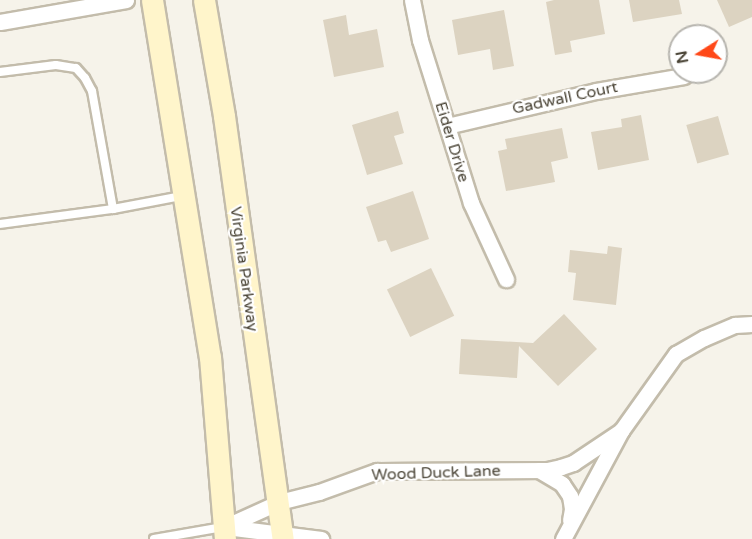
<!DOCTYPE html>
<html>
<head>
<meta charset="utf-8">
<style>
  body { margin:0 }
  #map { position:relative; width:752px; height:539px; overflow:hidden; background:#f6f3ea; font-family:"Varela Round",sans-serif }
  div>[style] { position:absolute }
  .building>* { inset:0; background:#dcd3c1; transform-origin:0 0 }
  .roads { filter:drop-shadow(2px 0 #c3bcab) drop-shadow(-2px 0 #c3bcab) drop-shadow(0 2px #c3bcab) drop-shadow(0 -2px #c3bcab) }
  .service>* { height:8px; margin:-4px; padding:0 4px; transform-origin:4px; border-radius:4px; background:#fff }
  .minor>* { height:15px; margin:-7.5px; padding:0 7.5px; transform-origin:7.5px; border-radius:7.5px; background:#fff }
  .secondary>* { height:21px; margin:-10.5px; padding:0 10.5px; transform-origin:10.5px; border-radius:10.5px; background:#fff5cb }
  span { translate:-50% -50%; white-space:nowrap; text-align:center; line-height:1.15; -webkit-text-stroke:4.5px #fff; paint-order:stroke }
  .street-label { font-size:16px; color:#4b4537 }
  .north { position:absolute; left:668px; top:24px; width:60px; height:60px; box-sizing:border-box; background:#fff; border:2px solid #b7b5af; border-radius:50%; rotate:259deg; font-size:16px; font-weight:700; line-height:24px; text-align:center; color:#4b4537 }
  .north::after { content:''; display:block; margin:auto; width:21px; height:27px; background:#ff4818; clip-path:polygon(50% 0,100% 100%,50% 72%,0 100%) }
</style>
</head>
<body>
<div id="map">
  <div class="building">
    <div style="clip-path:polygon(554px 0,599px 0,605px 34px,570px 41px,572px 52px,555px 55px,546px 2px)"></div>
    <div style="clip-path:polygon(629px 0,679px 0,682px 14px,633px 22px)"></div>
    <div style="clip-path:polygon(717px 0,752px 0,752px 17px,729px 27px)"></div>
    <div style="clip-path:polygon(504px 10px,514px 66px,493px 70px,490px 49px,458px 55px,452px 20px)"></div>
    <div style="clip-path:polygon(346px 15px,349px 35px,377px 29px,384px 67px,334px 77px,323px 20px)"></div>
    <div style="clip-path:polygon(398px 111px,404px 133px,394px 136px,403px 164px,367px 175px,352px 125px)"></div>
    <div style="clip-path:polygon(641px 115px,649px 160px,598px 170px,591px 132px,622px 127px,621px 119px)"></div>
    <div style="left:718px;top:116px;width:40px;height:33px;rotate:74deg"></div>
    <div style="clip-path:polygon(562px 128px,568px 158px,551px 162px,555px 182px,506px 191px,498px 151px,507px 149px,505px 139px)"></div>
    <div style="clip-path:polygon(413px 191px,429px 239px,391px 252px,386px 240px,378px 242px,366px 207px)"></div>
    <div style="clip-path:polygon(608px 246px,622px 248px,616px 305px,573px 300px,576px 273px,568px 272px,570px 250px,607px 254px)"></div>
    <div style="left:431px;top:268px;width:53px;height:49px;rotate:64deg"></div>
    <div style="clip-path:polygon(564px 314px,597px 349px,558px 386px,519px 346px,517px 378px,459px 374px,461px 339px,533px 343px)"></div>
  </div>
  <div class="roads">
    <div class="service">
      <div style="left:0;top:72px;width:56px;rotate:-7.1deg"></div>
      <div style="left:56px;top:65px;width:20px;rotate:9deg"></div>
      <div style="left:76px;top:68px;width:13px;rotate:48deg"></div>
      <div style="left:85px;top:78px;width:15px;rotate:62deg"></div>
      <div style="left:92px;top:91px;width:120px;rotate:79.9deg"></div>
      <div style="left:113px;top:209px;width:69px;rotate:-10.8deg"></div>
      <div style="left:0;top:224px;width:114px;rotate:-7.6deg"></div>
      <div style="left:154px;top:539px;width:70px;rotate:-9.9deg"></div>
    </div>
    <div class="minor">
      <div style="left:412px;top:0;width:41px;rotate:78.7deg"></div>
      <div style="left:420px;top:40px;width:171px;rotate:72.6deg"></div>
      <div style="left:471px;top:203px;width:84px;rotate:65.3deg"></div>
      <div style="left:0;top:22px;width:128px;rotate:-9.9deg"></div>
      <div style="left:447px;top:126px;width:153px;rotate:-13.2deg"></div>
      <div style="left:596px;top:91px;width:89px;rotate:-9.7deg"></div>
      <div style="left:539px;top:470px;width:27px;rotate:31deg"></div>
      <div style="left:562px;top:484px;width:14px;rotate:56deg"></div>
      <div style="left:570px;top:496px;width:13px;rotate:81deg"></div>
      <div style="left:572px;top:509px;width:11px;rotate:100deg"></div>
      <div style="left:224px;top:527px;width:60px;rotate:-24.4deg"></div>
      <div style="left:279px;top:502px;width:41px;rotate:-14deg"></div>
      <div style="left:319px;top:492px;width:62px;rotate:-19.9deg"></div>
      <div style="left:377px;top:471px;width:170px;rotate:-0.3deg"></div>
      <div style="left:547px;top:470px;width:14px;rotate:-12deg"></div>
      <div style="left:561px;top:467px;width:13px;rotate:-18deg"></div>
      <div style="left:573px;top:463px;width:58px;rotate:-33.7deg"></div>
      <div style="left:226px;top:527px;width:96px;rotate:7.2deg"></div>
      <div style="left:563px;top:539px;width:123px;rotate:-61.8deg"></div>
      <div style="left:621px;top:431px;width:95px;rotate:-54.5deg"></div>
      <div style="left:676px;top:354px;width:32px;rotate:-30deg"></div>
      <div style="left:704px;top:338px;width:34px;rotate:-23deg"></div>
      <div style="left:735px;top:325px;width:17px;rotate:-3deg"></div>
    </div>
    <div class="secondary">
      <div style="left:152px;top:0;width:362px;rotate:80.8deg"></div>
      <div style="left:210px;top:357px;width:183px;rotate:85.3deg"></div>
      <div style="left:204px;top:0;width:118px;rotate:80.2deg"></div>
      <div style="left:224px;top:116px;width:427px;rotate:82.1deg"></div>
    </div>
  </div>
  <div class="street-label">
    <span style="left:565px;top:98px;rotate:-12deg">Gadwall Court</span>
    <span style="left:452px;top:142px;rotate:73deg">Eider Drive</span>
    <span style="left:244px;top:269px;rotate:82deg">Virginia Parkway</span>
    <span style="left:436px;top:473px;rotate:-2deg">Wood Duck Lane</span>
  </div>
  <div class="north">N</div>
</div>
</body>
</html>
